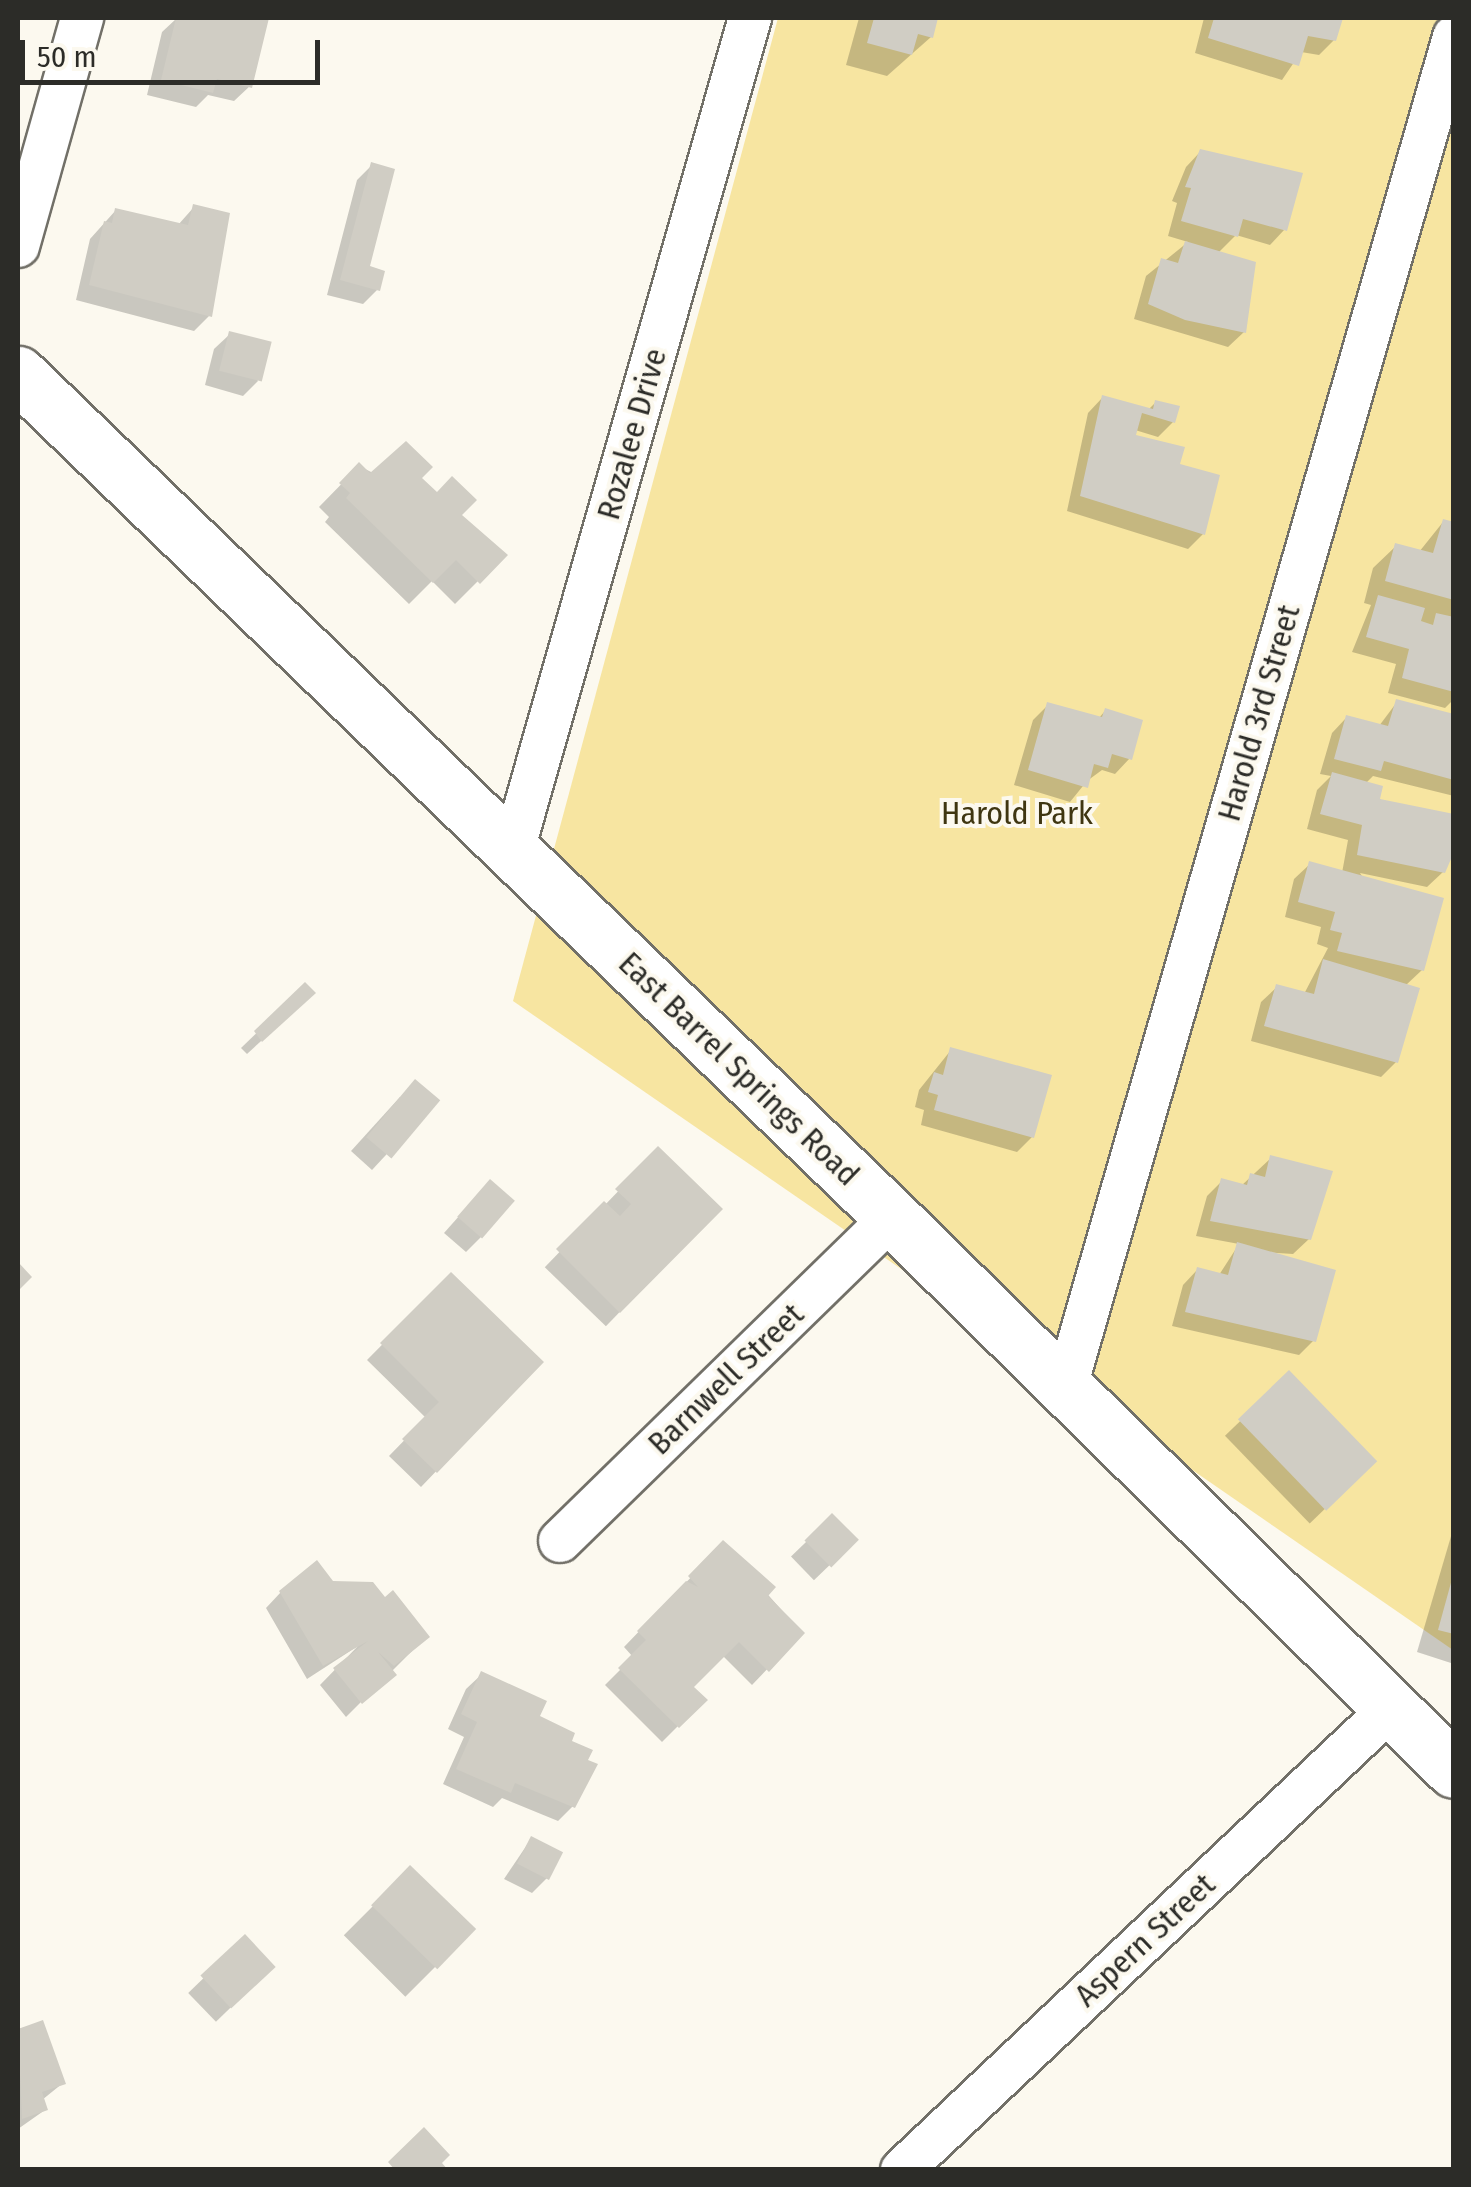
<!DOCTYPE html>
<html>
<head>
<meta charset="utf-8">
<style>
  body { margin:0 }
  #map { position:relative; width:1471px; height:2187px; overflow:hidden; background:#fcf9ef; font-family:"Fira Sans Condensed",sans-serif }
  div>[style] { position:absolute }
  .green>* { inset:0; background:#f7e5a1 }
  .shadow>* { inset:0; background:#0003; transform-origin:0 0 }
  .building>* { inset:0; background:#d0cdc4; transform-origin:0 0 }
  .roads { filter:drop-shadow(2px 0 #727068) drop-shadow(-2px 0 #727068) drop-shadow(0 2px #727068) drop-shadow(0 -2px #727068) }
  .street>* { height:42px; margin:-21px; padding:0 21px; transform-origin:21px; border-radius:21px; background:#fff }
  .secondary>* { height:55px; margin:-27.5px; padding:0 27.5px; transform-origin:27.5px; border-radius:27.5px; background:#fff }
  span { translate:-50% -50%; white-space:nowrap; text-align:center; line-height:1.15; -webkit-text-stroke:8px #fcf9ef; paint-order:stroke }
  .street-label { font-size:32px; color:#2c2c28 }
  .park-label { font-size:32px; color:#3f3611 }
  .frame { position:absolute; inset:0; border:20px solid #2c2c28; pointer-events:none }
  .scale { position:absolute; left:20px; top:40px; width:300px; height:45px; box-sizing:border-box; border:5px solid #2c2c28; border-top:0; padding-left:12px; font-size:30px; line-height:35px; white-space:nowrap; color:#2c2c28; -webkit-text-stroke:8px #fcf9ef; paint-order:stroke }
</style>
</head>
<body>
<div id="map">
  <div class="green">
    <div style="clip-path:polygon(778px 18px,1453px 18px,1453px 1650px,513px 1001px)"></div>
  </div>
  <div class="shadow">
    <div style="clip-path:polygon(177px 18px,267px 18px,250px 86px,234px 101px,208px 95px,196px 107px,147px 95px,162px 32px)"></div>
    <div style="clip-path:polygon(859px 18px,936px 18px,931px 37px,887px 76px,846px 65px)"></div>
    <div style="clip-path:polygon(1204px 18px,1340px 18px,1334px 40px,1319px 55px,1301px 52px,1282px 80px,1195px 53px)"></div>
    <div style="clip-path:polygon(1201px 151px,1285px 229px,1270px 245px,1236px 235px,1218px 253px,1244px 332px,1228px 347px,1134px 319px,1146px 276px,1188px 242px,1168px 236px,1177px 203px,1172px 201px,1186px 167px)"></div>
    <div style="clip-path:polygon(372px 165px,367px 268px,378px 289px,363px 304px,327px 295px,357px 180px)"></div>
    <div style="clip-path:polygon(194px 207px,209px 316px,194px 331px,76px 300px,90px 239px,116px 210px,178px 225px)"></div>
    <div style="clip-path:polygon(230px 334px,258px 381px,243px 396px,205px 385px,214px 349px)"></div>
    <div style="clip-path:polygon(1103px 397px,1148px 410px,1156px 402px,1173px 422px,1158px 437px,1135px 430px,1133px 437px,1177px 466px,1203px 534px,1188px 549px,1067px 511px,1088px 413px)"></div>
    <div style="clip-path:polygon(359px 466px,458px 515px,504px 555px,455px 604px,432px 581px,409px 604px,325px 522px,329px 517px,319px 507px)"></div>
    <div style="clip-path:polygon(1443px 522px,1454px 524px,1454px 699px,1445px 708px,1388px 693px,1396px 664px,1352px 652px,1371px 605px,1364px 603px,1373px 568px,1396px 546px,1419px 552px)"></div>
    <div style="clip-path:polygon(1397px 702px,1454px 732px,1454px 796px,1373px 776px,1366px 783px,1443px 872px,1427px 887px,1360px 873px,1422px 970px,1405px 986px,1396px 1062px,1381px 1077px,1251px 1041px,1261px 1002px,1277px 987px,1304px 994px,1328px 948px,1317px 944px,1321px 927px,1285px 917px,1294px 879px,1310px 864px,1342px 873px,1348px 840px,1307px 829px,1317px 790px,1331px 776px,1320px 774px,1332px 733px,1347px 717px,1379px 726px)"></div>
    <div style="clip-path:polygon(1048px 705px,1098px 719px,1105px 711px,1130px 758px,1115px 774px,1102px 770px,1087px 781px,1070px 802px,1014px 785px,1033px 720px)"></div>
    <div style="clip-path:polygon(305px 986px,297px 1008px,247px 1054px,241px 1048px)"></div>
    <div style="clip-path:polygon(951px 1050px,1032px 1137px,1017px 1152px,921px 1125px,924px 1110px,915px 1107px,919px 1090px)"></div>
    <div style="clip-path:polygon(400px 1097px,436px 1101px,372px 1170px,351px 1151px)"></div>
    <div style="left:658px;top:1150px;width:85px;height:163px;rotate:44deg"></div>
    <div style="clip-path:polygon(1271px 1158px,1309px 1239px,1293px 1254px,1264px 1252px,1314px 1340px,1299px 1355px,1172px 1326px,1183px 1285px,1198px 1269px,1219px 1275px,1239px 1244px,1196px 1236px,1207px 1196px,1222px 1181px,1241px 1186px)"></div>
    <div style="clip-path:polygon(476px 1197px,481px 1237px,466px 1252px,444px 1233px)"></div>
    <div style="clip-path:polygon(451px 1275px,541px 1362px,421px 1487px,389px 1456px,426px 1418px,367px 1360px)"></div>
    <div style="left:1289px;top:1374px;width:122px;height:89px;rotate:46deg"></div>
    <div style="left:832px;top:1517px;width:33px;height:57px;rotate:46deg"></div>
    <div style="clip-path:polygon(1454px 1526px,1454px 1664px,1417px 1652px)"></div>
    <div style="clip-path:polygon(723px 1544px,802px 1633px,752px 1685px,722px 1655px,691px 1687px,704px 1700px,662px 1742px,605px 1685px,633px 1657px,624px 1647px)"></div>
    <div style="clip-path:polygon(332px 1583px,412px 1651px,346px 1717px,320px 1685px,358px 1646px,307px 1679px,266px 1608px,281px 1592px)"></div>
    <div style="clip-path:polygon(482px 1674px,569px 1742px,573px 1806px,558px 1821px,502px 1798px,493px 1807px,443px 1784px,464px 1737px,448px 1729px,466px 1689px)"></div>
    <div style="clip-path:polygon(531px 1839px,547px 1878px,532px 1893px,504px 1879px)"></div>
    <div style="left:411px;top:1868px;width:87px;height:95px;rotate:45deg"></div>
    <div style="left:245px;top:1938px;width:40px;height:79px;rotate:46deg"></div>
    <div style="clip-path:polygon(42px 2023px,63px 2083px,42px 2100px,45px 2110px,18px 2129px,18px 2029px)"></div>
  </div>
  <div class="building">
    <div style="clip-path:polygon(176px 18px,269px 18px,252px 88px,217px 79px,213px 93px,161px 80px)"></div>
    <div style="clip-path:polygon(874px 18px,938px 18px,933px 38px,918px 34px,912px 55px,867px 43px)"></div>
    <div style="clip-path:polygon(1214px 18px,1343px 18px,1336px 41px,1308px 36px,1299px 66px,1208px 38px)"></div>
    <div style="clip-path:polygon(1200px 149px,1303px 173px,1287px 231px,1243px 219px,1238px 237px,1181px 221px,1191px 188px,1185px 187px)"></div>
    <div style="clip-path:polygon(371px 162px,395px 169px,370px 266px,385px 271px,380px 291px,340px 280px)"></div>
    <div style="clip-path:polygon(193px 204px,230px 213px,212px 317px,89px 285px,104px 221px,112px 223px,115px 208px,188px 225px)"></div>
    <div style="clip-path:polygon(1185px 241px,1256px 262px,1246px 333px,1185px 320px,1148px 304px,1161px 258px,1178px 263px)"></div>
    <div style="left:229px;top:331px;width:44px;height:41px;rotate:14deg"></div>
    <div style="clip-path:polygon(1102px 395px,1153px 409px,1155px 400px,1180px 406px,1175px 423px,1142px 413px,1136px 435px,1185px 447px,1180px 464px,1220px 475px,1205px 535px,1080px 496px)"></div>
    <div style="clip-path:polygon(406px 441px,433px 467px,422px 478px,437px 492px,452px 476px,477px 500px,462px 515px,508px 555px,480px 584px,456px 560px,433px 583px,346px 498px,350px 493px,339px 483px,359px 462px,370px 473px)"></div>
    <div style="clip-path:polygon(1443px 519px,1454px 522px,1454px 600px,1385px 581px,1395px 543px,1433px 553px)"></div>
    <div style="clip-path:polygon(1378px 595px,1425px 608px,1421px 621px,1433px 625px,1436px 613px,1454px 617px,1454px 692px,1402px 678px,1409px 649px,1366px 637px)"></div>
    <div style="clip-path:polygon(1396px 699px,1454px 714px,1454px 780px,1384px 761px,1381px 771px,1334px 759px,1346px 715px,1388px 726px)"></div>
    <div style="clip-path:polygon(1047px 702px,1102px 717px,1105px 708px,1143px 720px,1132px 760px,1112px 754px,1108px 768px,1094px 764px,1088px 788px,1028px 770px)"></div>
    <div style="clip-path:polygon(1332px 772px,1383px 786px,1380px 799px,1454px 814px,1454px 852px,1445px 873px,1357px 855px,1362px 825px,1320px 814px)"></div>
    <div style="clip-path:polygon(1309px 861px,1444px 898px,1424px 971px,1337px 951px,1342px 933px,1330px 930px,1335px 912px,1298px 902px)"></div>
    <div style="clip-path:polygon(1323px 959px,1420px 988px,1398px 1063px,1264px 1026px,1276px 984px,1314px 994px)"></div>
    <div style="clip-path:polygon(305px 982px,316px 993px,262px 1042px,254px 1031px)"></div>
    <div style="clip-path:polygon(950px 1047px,1052px 1075px,1034px 1138px,934px 1110px,938px 1095px,928px 1092px,934px 1072px,943px 1075px)"></div>
    <div style="left:415px;top:1079px;width:33px;height:76px;rotate:40deg"></div>
    <div style="clip-path:polygon(658px 1146px,723px 1209px,620px 1313px,556px 1249px,604px 1201px,620px 1216px,631px 1204px,615px 1189px)"></div>
    <div style="clip-path:polygon(1270px 1155px,1333px 1171px,1311px 1240px,1210px 1221px,1221px 1178px,1247px 1185px,1250px 1173px,1265px 1177px)"></div>
    <div style="left:490px;top:1179px;width:33px;height:50px;rotate:41deg"></div>
    <div style="clip-path:polygon(1237px 1242px,1336px 1270px,1316px 1342px,1185px 1312px,1197px 1267px,1228px 1275px)"></div>
    <div style="clip-path:polygon(18px 1262px,32px 1277px,18px 1291px)"></div>
    <div style="clip-path:polygon(451px 1272px,544px 1362px,437px 1473px,402px 1439px,439px 1402px,380px 1343px)"></div>
    <div style="left:1289px;top:1370px;width:127px;height:71px;rotate:46deg"></div>
    <div style="left:832px;top:1513px;width:38px;height:39px;rotate:45deg"></div>
    <div style="clip-path:polygon(723px 1540px,776px 1587px,768px 1596px,805px 1633px,769px 1672px,739px 1642px,694px 1687px,708px 1700px,679px 1728px,618px 1668px,646px 1640px,637px 1631px,686px 1581px,698px 1587px,688px 1576px)"></div>
    <div style="clip-path:polygon(317px 1560px,333px 1581px,373px 1582px,385px 1597px,393px 1590px,430px 1637px,394px 1666px,378px 1652px,397px 1675px,362px 1704px,333px 1668px,368px 1641px,323px 1666px,279px 1591px)"></div>
    <div style="clip-path:polygon(1452px 1579px,1454px 1579px,1454px 1634px,1438px 1630px)"></div>
    <div style="clip-path:polygon(481px 1671px,547px 1701px,540px 1716px,575px 1733px,572px 1741px,593px 1750px,588px 1760px,598px 1764px,575px 1808px,515px 1783px,511px 1793px,456px 1769px,477px 1722px,461px 1714px)"></div>
    <div style="left:531px;top:1836px;width:36px;height:31px;rotate:27deg"></div>
    <div style="left:410px;top:1865px;width:92px;height:56px;rotate:44deg"></div>
    <div style="left:245px;top:1934px;width:45px;height:61px;rotate:47deg"></div>
    <div style="clip-path:polygon(43px 2020px,66px 2084px,42px 2092px,48px 2110px,22px 2119px,18px 2029px)"></div>
    <div style="clip-path:polygon(424px 2127px,450px 2155px,442px 2163px,448px 2170px,395px 2170px,388px 2162px)"></div>
  </div>
  <div class="roads">
    <div class="street">
      <div style="left:18px;top:246px;width:237px;rotate:-74.3deg"></div>
      <div style="left:513px;top:850px;width:865px;rotate:-74.1deg"></div>
      <div style="left:1065px;top:1390px;width:1408px;rotate:-73.96deg"></div>
      <div style="left:560px;top:1541px;width:464px;rotate:-44.3deg"></div>
      <div style="left:902px;top:2170px;width:668px;rotate:-43.36deg"></div>
    </div>
    <div class="secondary">
      <div style="left:18px;top:374px;width:1214px;rotate:43.97deg"></div>
      <div style="left:892px;top:1217px;width:788px;rotate:44.54deg"></div>
    </div>
  </div>
  <div class="street-label">
    <span style="left:632px;top:434px;rotate:-74deg">Rozalee Drive</span>
    <span style="left:1259px;top:713px;rotate:-74deg">Harold 3rd Street</span>
    <span style="left:739px;top:1069px;rotate:44deg">East Barrel Springs Road</span>
    <span style="left:726px;top:1379px;rotate:-44deg">Barnwell Street</span>
    <span style="left:1145px;top:1940px;rotate:-43deg">Aspern Street</span>
  </div>
  <div class="park-label">
    <span style="left:1017px;top:813px">Harold Park</span>
  </div>
  <div class="frame"></div>
  <div class="scale">50 m</div>
</div>
</body>
</html>
